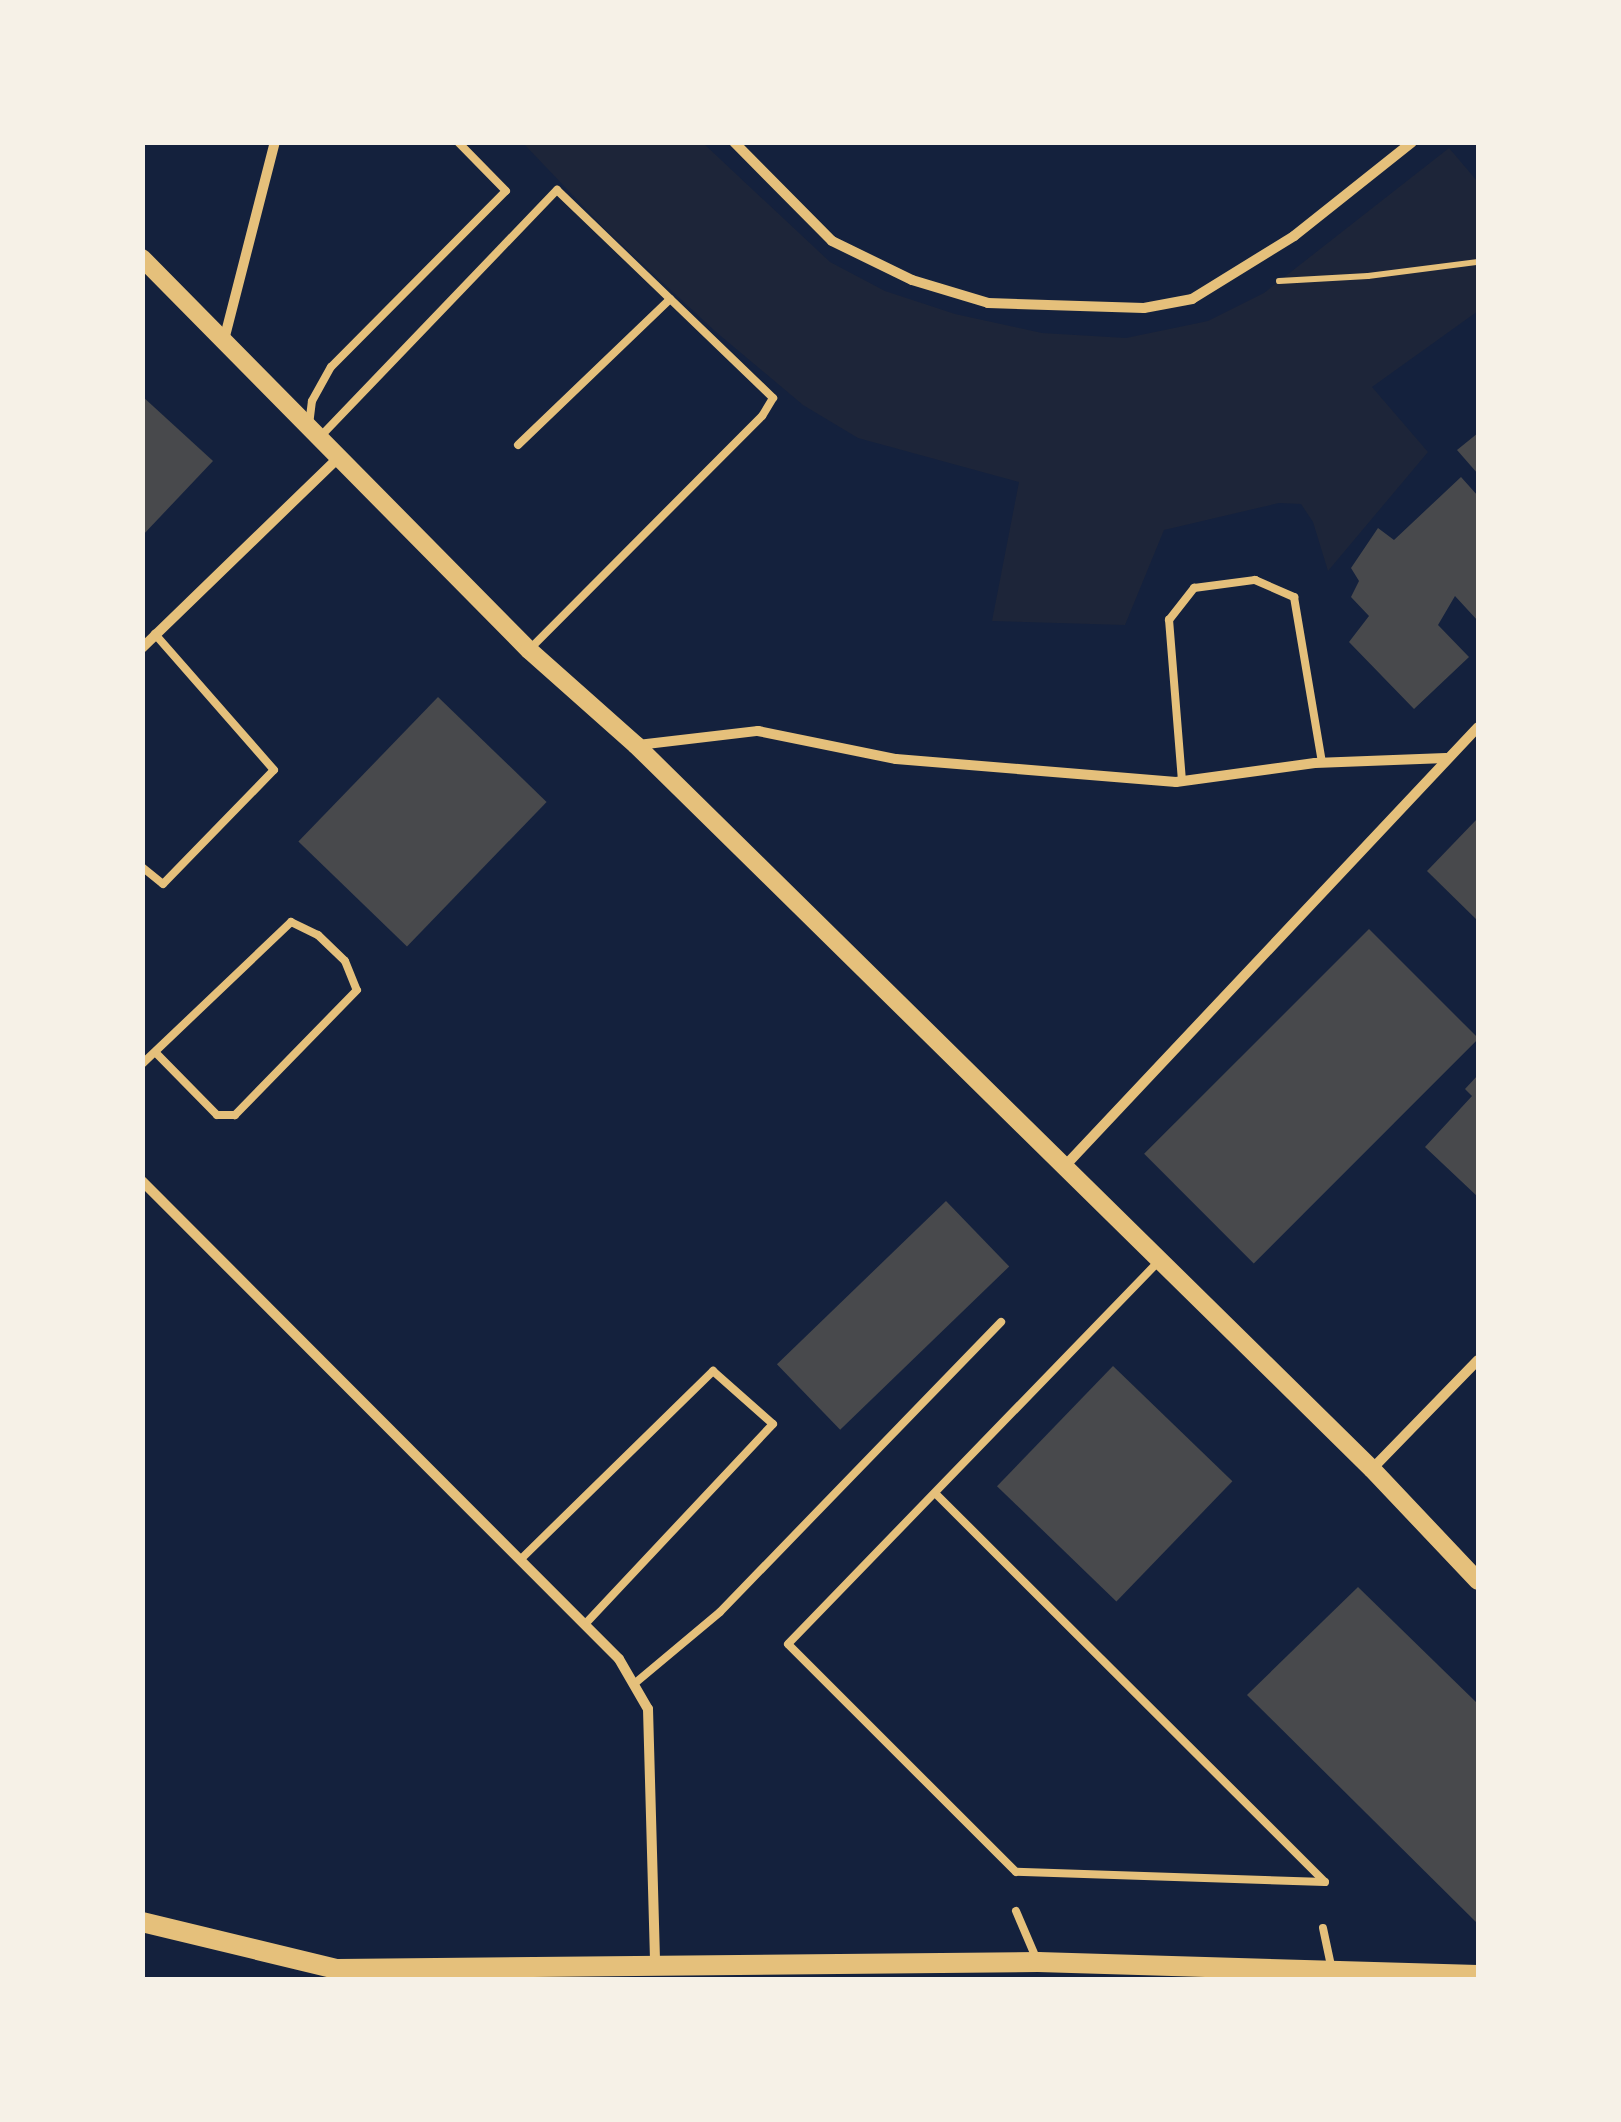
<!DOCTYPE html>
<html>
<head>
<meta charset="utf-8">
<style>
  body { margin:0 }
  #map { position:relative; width:1621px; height:2122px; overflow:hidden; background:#14213d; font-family:Ubuntu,sans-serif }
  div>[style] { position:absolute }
  .green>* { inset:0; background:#1d2539 }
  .building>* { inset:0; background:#48494c; transform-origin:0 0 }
  .path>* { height:6px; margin:-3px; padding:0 3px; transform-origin:3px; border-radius:3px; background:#e5c07b }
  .service>* { height:8px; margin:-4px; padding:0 4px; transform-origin:4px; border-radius:4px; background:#e5c07b }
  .minor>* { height:10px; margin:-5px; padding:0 5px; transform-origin:5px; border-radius:5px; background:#e5c07b }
  .tertiary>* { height:18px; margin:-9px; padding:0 9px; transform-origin:9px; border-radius:9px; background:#e5c07b }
  .secondary>* { height:20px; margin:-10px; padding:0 10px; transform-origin:10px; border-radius:10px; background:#e5c07b }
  span { translate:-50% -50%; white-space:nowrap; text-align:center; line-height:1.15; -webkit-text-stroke:8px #f6f1e7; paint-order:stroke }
  .frame { position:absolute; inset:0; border:145px solid #f6f1e7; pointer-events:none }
</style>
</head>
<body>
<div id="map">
  <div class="green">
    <div style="clip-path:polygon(523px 143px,703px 143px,830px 262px,885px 291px,955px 314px,1042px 333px,1126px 338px,1208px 321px,1264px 293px,1449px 148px,1478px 182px,1478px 311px,1372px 387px,1428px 452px,1328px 571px,1313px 522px,1301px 504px,1279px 503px,1164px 530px,1125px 625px,992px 621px,1019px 482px,858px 438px,803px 405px,716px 332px,605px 229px)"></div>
  </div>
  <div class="building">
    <div style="clip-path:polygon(142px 396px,213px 461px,142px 536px)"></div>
    <div style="clip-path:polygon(1478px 433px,1478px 474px,1457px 450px)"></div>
    <div style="clip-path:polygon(1461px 477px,1478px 496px,1478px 621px,1455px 596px,1438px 625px,1469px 657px,1414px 709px,1349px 642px,1369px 616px,1351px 597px,1359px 581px,1351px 568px,1378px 528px,1394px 540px)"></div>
    <div style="left:438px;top:697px;width:151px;height:201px;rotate:44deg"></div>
    <div style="clip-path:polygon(1478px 818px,1478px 921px,1427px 871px)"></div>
    <div style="left:1369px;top:929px;width:155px;height:318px;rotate:45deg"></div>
    <div style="clip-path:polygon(1478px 1075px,1478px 1197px,1425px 1147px,1472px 1096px,1465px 1089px)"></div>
    <div style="left:946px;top:1201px;width:91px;height:235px;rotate:46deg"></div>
    <div style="left:1113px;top:1366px;width:166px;height:167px;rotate:44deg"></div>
    <div style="clip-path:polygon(1358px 1587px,1478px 1704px,1478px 1924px,1247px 1695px)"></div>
  </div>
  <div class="path">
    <div style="left:1279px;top:281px;width:89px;rotate:-3.2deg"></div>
    <div style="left:1368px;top:276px;width:111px;rotate:-7.3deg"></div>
  </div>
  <div class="service">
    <div style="left:309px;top:425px;width:24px;rotate:-83deg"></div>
    <div style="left:312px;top:401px;width:39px;rotate:-61deg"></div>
    <div style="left:331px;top:367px;width:248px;rotate:-45.2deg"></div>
    <div style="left:506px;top:191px;width:69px;rotate:-134.4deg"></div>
    <div style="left:319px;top:438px;width:344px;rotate:-46.2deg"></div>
    <div style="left:557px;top:190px;width:300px;rotate:43.9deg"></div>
    <div style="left:773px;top:398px;width:21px;rotate:121deg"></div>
    <div style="left:762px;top:416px;width:330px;rotate:134.9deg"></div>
    <div style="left:518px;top:445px;width:211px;rotate:-43.8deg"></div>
    <div style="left:1182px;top:781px;width:162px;rotate:-94.6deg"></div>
    <div style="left:1169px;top:620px;width:41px;rotate:-52deg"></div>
    <div style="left:1194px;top:588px;width:62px;rotate:-7.5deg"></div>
    <div style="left:1255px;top:580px;width:43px;rotate:23.6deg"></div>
    <div style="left:1294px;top:597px;width:167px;rotate:80.4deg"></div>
    <div style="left:142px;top:867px;width:27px;rotate:39deg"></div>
    <div style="left:163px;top:884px;width:159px;rotate:-45.8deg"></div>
    <div style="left:274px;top:770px;width:181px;rotate:-131.2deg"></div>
    <div style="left:142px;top:1064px;width:206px;rotate:-43.6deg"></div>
    <div style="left:291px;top:922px;width:30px;rotate:26deg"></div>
    <div style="left:318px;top:935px;width:37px;rotate:44deg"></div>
    <div style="left:345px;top:961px;width:31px;rotate:68deg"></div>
    <div style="left:357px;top:990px;width:175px;rotate:134.3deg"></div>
    <div style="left:235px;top:1115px;width:18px;rotate:180deg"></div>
    <div style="left:217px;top:1115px;width:88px;rotate:-134.5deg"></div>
    <div style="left:936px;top:1494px;width:549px;rotate:44.93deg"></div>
    <div style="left:1325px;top:1882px;width:309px;rotate:-178.1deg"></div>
    <div style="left:1016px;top:1872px;width:322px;rotate:-135deg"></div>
    <div style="left:788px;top:1644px;width:532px;rotate:-45.91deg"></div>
    <div style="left:521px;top:1559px;width:269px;rotate:-44.4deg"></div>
    <div style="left:713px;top:1371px;width:80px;rotate:41.5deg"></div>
    <div style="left:773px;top:1424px;width:274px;rotate:133.2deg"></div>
    <div style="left:634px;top:1684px;width:112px;rotate:-39.9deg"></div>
    <div style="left:720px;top:1612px;width:404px;rotate:-45.9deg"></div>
    <div style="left:1016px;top:1911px;width:51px;rotate:66.9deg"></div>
    <div style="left:1323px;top:1928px;width:40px;rotate:78deg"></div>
  </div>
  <div class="minor">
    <div style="left:734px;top:142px;width:139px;rotate:45.3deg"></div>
    <div style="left:832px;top:241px;width:89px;rotate:26deg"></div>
    <div style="left:912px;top:280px;width:79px;rotate:16.8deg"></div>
    <div style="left:988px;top:303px;width:156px;rotate:1.8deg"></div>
    <div style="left:1144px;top:308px;width:49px;rotate:-10.6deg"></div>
    <div style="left:1192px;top:299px;width:120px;rotate:-31.7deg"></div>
    <div style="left:1294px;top:236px;width:151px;rotate:-38.5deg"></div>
    <div style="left:224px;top:340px;width:204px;rotate:-75.6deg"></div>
    <div style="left:142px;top:648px;width:274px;rotate:-44.1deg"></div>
    <div style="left:638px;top:745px;width:121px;rotate:-6.7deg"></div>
    <div style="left:758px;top:731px;width:141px;rotate:11.5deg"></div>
    <div style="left:896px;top:759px;width:281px;rotate:4.7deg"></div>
    <div style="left:1176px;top:782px;width:140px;rotate:-7.8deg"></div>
    <div style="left:1315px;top:763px;width:131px;rotate:-2.2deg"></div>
    <div style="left:1064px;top:1167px;width:604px;rotate:-46.74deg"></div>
    <div style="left:142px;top:1181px;width:675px;rotate:45.06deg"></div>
    <div style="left:619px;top:1659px;width:58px;rotate:59.9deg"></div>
    <div style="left:648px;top:1709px;width:258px;rotate:88.4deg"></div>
    <div style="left:1372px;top:1469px;width:152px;rotate:-45.8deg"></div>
  </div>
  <div class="tertiary">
    <div style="left:142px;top:258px;width:551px;rotate:45.37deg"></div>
    <div style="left:529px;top:650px;width:143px;rotate:41.6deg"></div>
    <div style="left:636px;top:745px;width:1032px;rotate:44.53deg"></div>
    <div style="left:1372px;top:1469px;width:154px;rotate:46.6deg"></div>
  </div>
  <div class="secondary">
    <div style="left:142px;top:1922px;width:201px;rotate:13.6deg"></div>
    <div style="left:337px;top:1969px;width:701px;rotate:-0.57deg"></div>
    <div style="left:1038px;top:1962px;width:440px;rotate:1.7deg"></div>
  </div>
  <div class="frame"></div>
</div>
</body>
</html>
